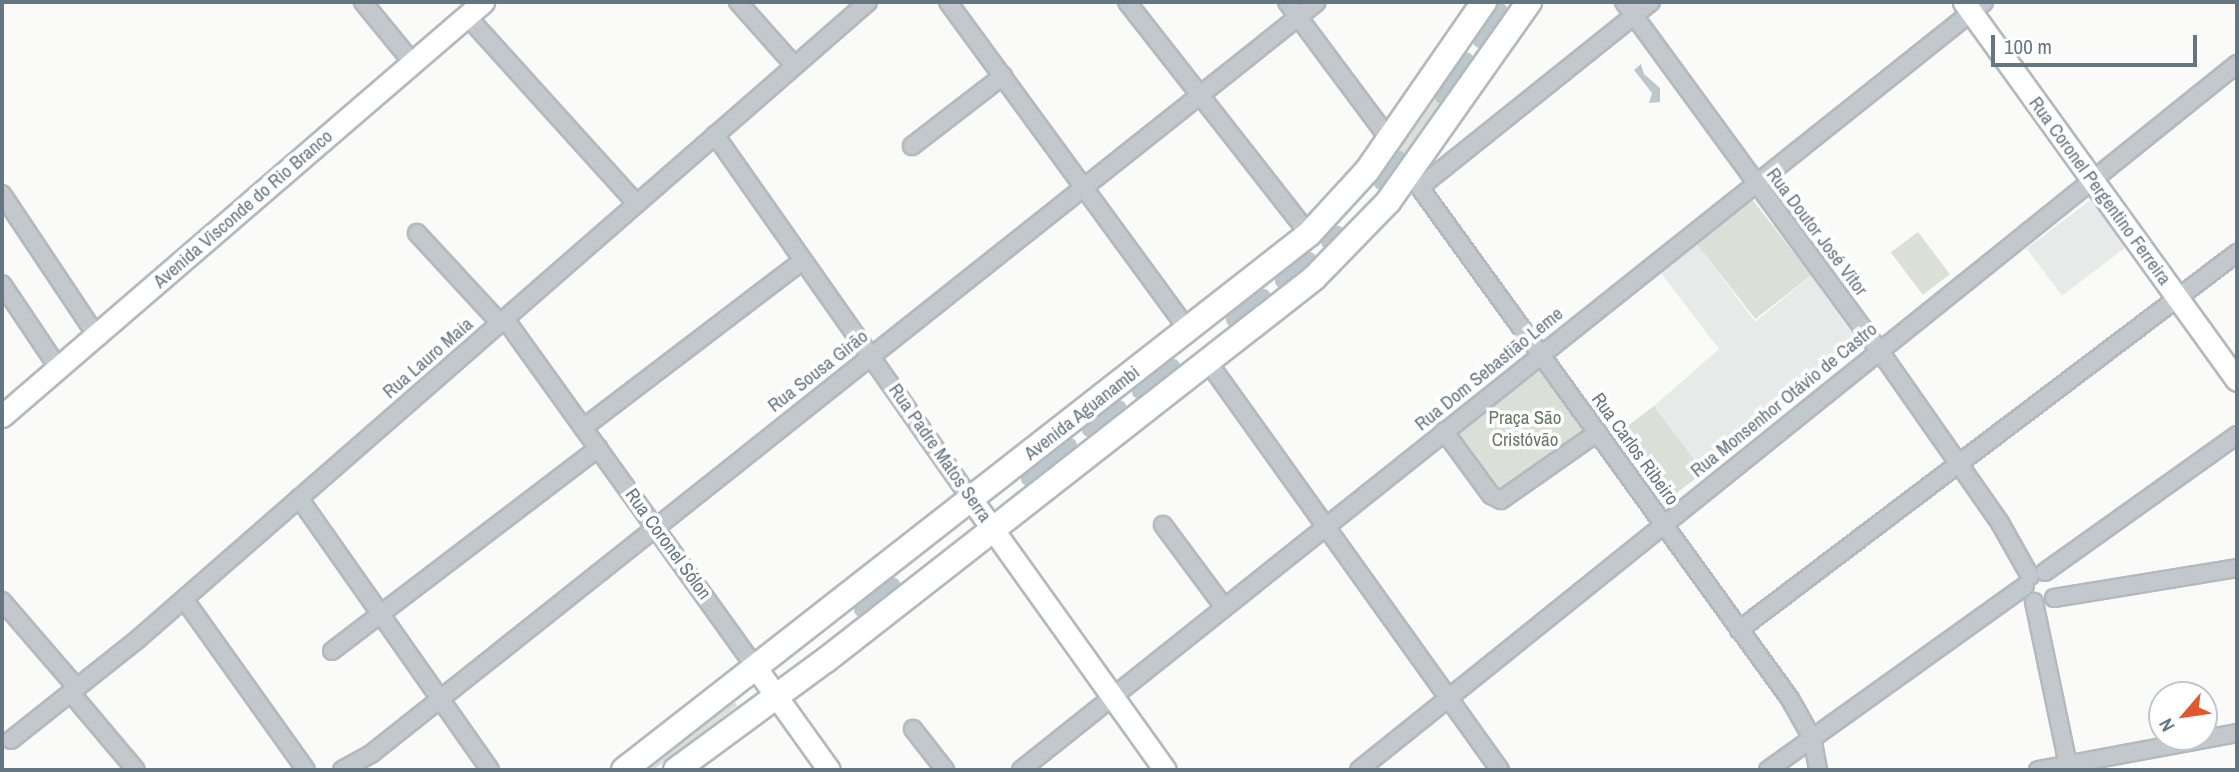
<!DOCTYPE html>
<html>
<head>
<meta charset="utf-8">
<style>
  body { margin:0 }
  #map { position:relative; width:2239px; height:772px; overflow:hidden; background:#fafaf8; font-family:"Archivo Narrow",sans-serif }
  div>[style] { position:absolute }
  .built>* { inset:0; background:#e8e9e9; transform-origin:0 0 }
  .green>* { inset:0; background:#dadfd7; transform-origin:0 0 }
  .water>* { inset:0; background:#bbc7cb }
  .canal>* { height:14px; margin:-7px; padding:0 7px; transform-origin:7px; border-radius:7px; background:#bbc7cb }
  .roads { filter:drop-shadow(2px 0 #b3babf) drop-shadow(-2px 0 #b3babf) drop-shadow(0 2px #b3babf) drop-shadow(0 -2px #b3babf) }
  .street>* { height:16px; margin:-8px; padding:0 8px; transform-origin:8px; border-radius:8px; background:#c3c8cc }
  .secondary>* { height:21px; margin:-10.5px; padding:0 10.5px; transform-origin:10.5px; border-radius:10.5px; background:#fff }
  .primary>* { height:24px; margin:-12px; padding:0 12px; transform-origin:12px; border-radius:12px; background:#fff }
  span { translate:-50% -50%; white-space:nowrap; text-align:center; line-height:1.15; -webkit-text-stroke:7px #fff; paint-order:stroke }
  .street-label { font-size:19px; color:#657683 }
  .park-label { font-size:19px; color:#687a64 }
  .frame { position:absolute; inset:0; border:4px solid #657683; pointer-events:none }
  .north { position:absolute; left:2148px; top:681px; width:70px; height:70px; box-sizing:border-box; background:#fff; border:2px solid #c1c8cd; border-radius:50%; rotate:241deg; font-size:19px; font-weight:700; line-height:28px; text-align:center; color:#657683 }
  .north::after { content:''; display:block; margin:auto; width:24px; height:32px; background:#e4572e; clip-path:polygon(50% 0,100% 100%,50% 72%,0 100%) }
  .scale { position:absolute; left:1991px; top:35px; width:206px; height:32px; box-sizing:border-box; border:4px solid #657683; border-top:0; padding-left:9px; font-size:21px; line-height:24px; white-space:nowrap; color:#657683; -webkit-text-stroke:5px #fff; paint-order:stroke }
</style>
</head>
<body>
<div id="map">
  <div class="built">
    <div style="left:2092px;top:199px;width:59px;height:82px;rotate:53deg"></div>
    <div style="clip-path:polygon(1695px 241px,1755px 322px,1811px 276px,1859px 343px,1704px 472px,1654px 406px,1719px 349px,1660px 272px)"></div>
  </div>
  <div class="green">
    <div style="left:1438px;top:95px;width:9px;height:75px;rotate:36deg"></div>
    <div style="left:1751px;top:198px;width:98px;height:71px;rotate:52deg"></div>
    <div style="left:1918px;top:232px;width:53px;height:34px;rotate:53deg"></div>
    <div style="left:1538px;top:368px;width:81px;height:107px;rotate:54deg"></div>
    <div style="left:1654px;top:406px;width:83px;height:46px;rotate:53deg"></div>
    <div style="clip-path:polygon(735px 702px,737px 706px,653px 770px,647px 770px)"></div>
  </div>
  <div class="water">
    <div style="clip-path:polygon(1641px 64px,1644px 74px,1660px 88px,1660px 102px,1649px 103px,1652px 93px,1634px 70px)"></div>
  </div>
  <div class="canal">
    <div style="left:1480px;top:41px;width:37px;rotate:-56deg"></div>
    <div style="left:1442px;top:97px;width:45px;rotate:-56.7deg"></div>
    <div style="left:1381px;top:183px;width:31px;rotate:-54deg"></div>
    <div style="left:1328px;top:242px;width:13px;rotate:-45deg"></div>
    <div style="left:1282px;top:281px;width:35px;rotate:-39deg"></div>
    <div style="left:1233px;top:320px;width:39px;rotate:-38deg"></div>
    <div style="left:1139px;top:392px;width:43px;rotate:-37.4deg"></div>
    <div style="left:1089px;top:430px;width:38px;rotate:-37deg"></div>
    <div style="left:1028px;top:479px;width:54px;rotate:-39deg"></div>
    <div style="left:861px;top:610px;width:41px;rotate:-38deg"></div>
  </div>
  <div class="roads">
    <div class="street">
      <div style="left:363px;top:2px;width:79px;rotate:50.7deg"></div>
      <div style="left:738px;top:2px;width:84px;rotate:48.4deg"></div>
      <div style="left:948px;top:2px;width:406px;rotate:53.8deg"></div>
      <div style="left:1127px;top:2px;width:295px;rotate:51.9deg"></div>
      <div style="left:1287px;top:2px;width:171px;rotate:53.3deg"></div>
      <div style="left:1624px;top:2px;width:431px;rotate:53.8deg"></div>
      <div style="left:1879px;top:350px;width:211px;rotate:55deg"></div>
      <div style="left:2000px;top:523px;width:61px;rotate:60.5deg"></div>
      <div style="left:467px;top:16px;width:251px;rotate:47.9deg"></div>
      <div style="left:715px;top:135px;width:445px;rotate:54.9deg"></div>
      <div style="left:912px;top:146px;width:115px;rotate:-37.6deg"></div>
      <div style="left:1410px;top:174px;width:648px;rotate:54.1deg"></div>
      <div style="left:1790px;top:699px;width:45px;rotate:60.6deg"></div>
      <div style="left:1812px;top:738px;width:33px;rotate:79deg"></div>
      <div style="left:1420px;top:187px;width:296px;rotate:-38.7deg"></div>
      <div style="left:2px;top:194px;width:169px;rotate:56.3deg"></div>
      <div style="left:417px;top:233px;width:122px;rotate:47.3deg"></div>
      <div style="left:2px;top:284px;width:99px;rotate:56.1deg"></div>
      <div style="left:505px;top:319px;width:430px;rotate:54.3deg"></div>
      <div style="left:1208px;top:362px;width:502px;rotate:54.41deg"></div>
      <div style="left:583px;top:428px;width:275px;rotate:-37.3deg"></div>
      <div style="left:1444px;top:431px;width:79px;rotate:53.7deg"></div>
      <div style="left:1491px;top:495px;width:11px;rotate:27deg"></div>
      <div style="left:1501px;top:500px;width:118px;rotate:-35deg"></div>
      <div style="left:299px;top:498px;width:332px;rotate:54.9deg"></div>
      <div style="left:1163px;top:525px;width:102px;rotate:53.4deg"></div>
      <div style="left:2045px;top:572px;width:236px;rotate:-35.5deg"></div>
      <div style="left:2054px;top:598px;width:185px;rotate:-9.3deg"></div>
      <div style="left:184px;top:599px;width:210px;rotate:54.5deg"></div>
      <div style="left:2px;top:601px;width:115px;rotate:49.2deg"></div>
      <div style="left:2034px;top:602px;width:172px;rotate:78.2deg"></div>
      <div style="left:1739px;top:630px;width:625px;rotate:-37.13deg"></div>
      <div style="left:332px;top:651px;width:335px;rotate:-37.3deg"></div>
      <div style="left:70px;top:692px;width:102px;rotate:49.8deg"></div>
      <div style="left:913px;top:729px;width:52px;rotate:52deg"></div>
      <div style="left:11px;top:740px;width:162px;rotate:-38.5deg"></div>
      <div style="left:138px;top:639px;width:969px;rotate:-41.11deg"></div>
      <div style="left:342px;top:770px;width:33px;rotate:-29deg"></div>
      <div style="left:371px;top:754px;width:1208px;rotate:-38.48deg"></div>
      <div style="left:1021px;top:770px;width:1232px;rotate:-38.57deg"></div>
      <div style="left:1359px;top:770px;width:1127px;rotate:-38.8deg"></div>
      <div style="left:1768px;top:770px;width:316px;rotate:-35.6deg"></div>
      <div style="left:2038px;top:770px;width:202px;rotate:-10.5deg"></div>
    </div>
    <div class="secondary">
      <div style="left:1964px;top:2px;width:466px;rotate:54.2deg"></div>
      <div style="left:2px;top:416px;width:635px;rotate:-40.72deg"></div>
      <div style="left:971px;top:499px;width:333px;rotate:54.4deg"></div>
      <div style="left:756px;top:668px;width:125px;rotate:54.4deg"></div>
    </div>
    <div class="primary">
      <div style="left:624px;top:770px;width:870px;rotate:-38.04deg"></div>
      <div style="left:1309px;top:234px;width:86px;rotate:-47.4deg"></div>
      <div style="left:1367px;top:171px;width:206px;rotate:-55.3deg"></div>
      <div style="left:676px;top:770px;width:186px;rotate:-36.3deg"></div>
      <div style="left:826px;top:660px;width:620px;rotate:-38.05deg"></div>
      <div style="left:1314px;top:278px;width:106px;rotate:-45.8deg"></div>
      <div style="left:1388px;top:202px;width:245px;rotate:-54.8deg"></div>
    </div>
  </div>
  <div class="street-label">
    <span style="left:2100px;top:191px;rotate:54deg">Rua Coronel Pergentino Ferreira</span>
    <span style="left:243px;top:209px;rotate:-41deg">Avenida Visconde do Rio Branco</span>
    <span style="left:1817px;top:232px;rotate:53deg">Rua Doutor José Vitor</span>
    <span style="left:428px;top:358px;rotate:-41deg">Rua Lauro Maia</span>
    <span style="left:1489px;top:369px;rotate:-39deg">Rua Dom Sebastião Leme</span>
    <span style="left:818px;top:371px;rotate:-38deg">Rua Sousa Girão</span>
    <span style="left:1784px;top:400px;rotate:-39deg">Rua Monsenhor Otávio de Castro</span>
    <span style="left:1082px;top:413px;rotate:-38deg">Avenida Aguanambi</span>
    <span style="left:1635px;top:449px;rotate:54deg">Rua Carlos Ribeiro</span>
    <span style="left:940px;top:453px;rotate:55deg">Rua Padre Matos Serra</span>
    <span style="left:668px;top:544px;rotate:54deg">Rua Coronel Sólon</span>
  </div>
  <div class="park-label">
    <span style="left:1525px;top:429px">Praça São<br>Cristóvão</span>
  </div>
  <div class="frame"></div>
  <div class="north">N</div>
  <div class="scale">100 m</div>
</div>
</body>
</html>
